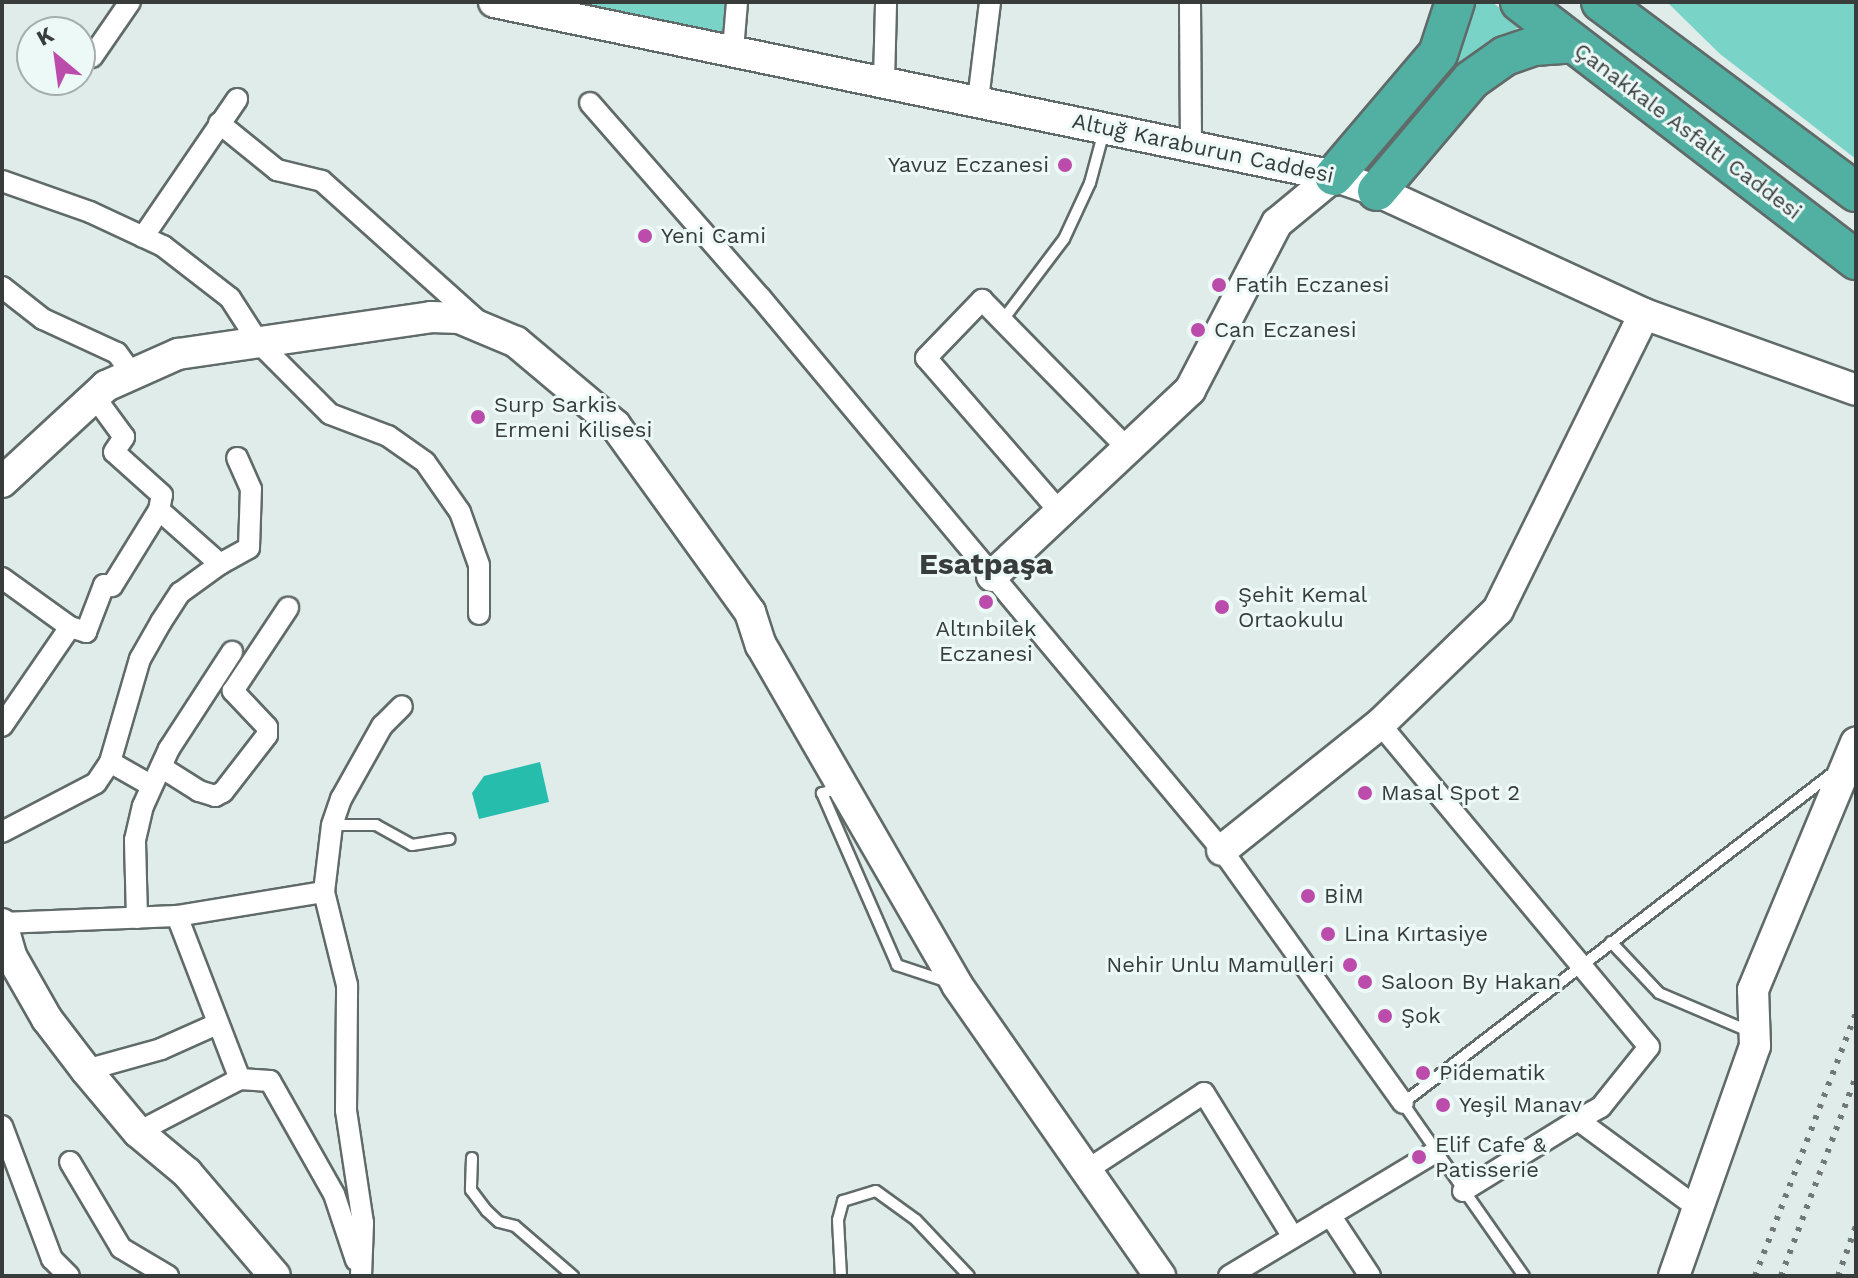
<!DOCTYPE html>
<html>
<head>
<meta charset="utf-8">
<style>
  body { margin:0 }
  #map { position:relative; width:1858px; height:1278px; overflow:hidden; background:#dfecea; font-family:"Work Sans",sans-serif }
  div>[style] { position:absolute }
  .green>* { inset:0; background:#79d4c7 }
  .water>* { inset:0; background:#26bdac }
  .roads { filter:drop-shadow(2px 0 #606b69) drop-shadow(-2px 0 #606b69) drop-shadow(0 2px #606b69) drop-shadow(0 -2px #606b69) }
  .lane>* { height:10px; margin:-5px; padding:0 5px; transform-origin:5px; border-radius:5px; background:#fff }
  .street>* { height:20px; margin:-10px; padding:0 10px; transform-origin:10px; border-radius:10px; background:#fff }
  .secondary>* { height:30px; margin:-15px; padding:0 15px; transform-origin:15px; border-radius:15px; background:#fff }
  .highway>* { height:38px; margin:-19px; padding:0 19px; transform-origin:19px; border-radius:19px; background:#52b0a3 }
  .rail>* { height:6px; margin-top:-3px; transform-origin:0; background:repeating-linear-gradient(90deg,#707877 0 4px,transparent 0 12px) }
  .dots>* { width:22px; height:22px; translate:-50% -50%; box-sizing:border-box; border:4px solid #edf9f7; border-radius:50% }
  span { translate:-50% -50%; white-space:nowrap; text-align:center; line-height:1.15; -webkit-text-stroke:6px #edf9f7; paint-order:stroke }
  .street-label { font-size:22px; color:#383d3c }
  .poi-label { font-size:22px; color:#383d3c }
  .right { translate:-100% -50%; text-align:right }
  .left { translate:0 -50%; text-align:left }
  .district-label { font-size:30px; color:#383d3c; font-weight:700 }
  .frame { position:absolute; inset:0; border:4px solid #383d3c; pointer-events:none }
  .north { position:absolute; left:16px; top:16px; width:80px; height:80px; box-sizing:border-box; background:#edf9f7; border:2px solid #a5aeac; border-radius:50%; rotate:331deg; font-size:22px; font-weight:700; line-height:32px; text-align:center; color:#383d3c }
  .north::after { content:''; display:block; margin:auto; width:28px; height:36px; background:#bb4cab; clip-path:polygon(50% 0,100% 100%,50% 72%,0 100%) }
</style>
</head>
<body>
<div id="map">
  <div class="green">
    <div style="clip-path:polygon(539px 2px,725px 2px,722px 37px)"></div>
    <div style="clip-path:polygon(1475px 2px,1492px 2px,1522px 25px,1470px 60px,1368px 174px,1359px 171px,1459px 51px)"></div>
    <div style="clip-path:polygon(1667px 2px,1856px 2px,1856px 159px,1720px 54px)"></div>
  </div>
  <div class="water">
    <div style="clip-path:polygon(540px 762px,549px 802px,479px 819px,472px 793px,484px 776px)"></div>
  </div>
  <div class="roads">
    <div class="lane">
      <div style="left:1002px;top:321px;width:103px;rotate:-52.9deg"></div>
      <div style="left:1064px;top:239px;width:62px;rotate:-65.1deg"></div>
      <div style="left:1090px;top:183px;width:54px;rotate:-74.9deg"></div>
      <div style="left:840px;top:788px;width:19px;rotate:164deg"></div>
      <div style="left:822px;top:793px;width:188px;rotate:66.4deg"></div>
      <div style="left:897px;top:965px;width:54px;rotate:18.4deg"></div>
      <div style="left:332px;top:825px;width:44px"></div>
      <div style="left:376px;top:825px;width:41px;rotate:29.1deg"></div>
      <div style="left:412px;top:845px;width:38px;rotate:-9deg"></div>
      <div style="left:1611px;top:942px;width:70px;rotate:46.7deg"></div>
      <div style="left:1659px;top:993px;width:100px;rotate:23deg"></div>
      <div style="left:472px;top:1158px;width:32px;rotate:92deg"></div>
      <div style="left:471px;top:1190px;width:26px;rotate:53deg"></div>
      <div style="left:487px;top:1211px;width:16px;rotate:43deg"></div>
      <div style="left:499px;top:1222px;width:16px;rotate:14deg"></div>
      <div style="left:515px;top:1226px;width:77px;rotate:40.8deg"></div>
      <div style="left:841px;top:1276px;width:56px;rotate:-93.1deg"></div>
      <div style="left:838px;top:1220px;width:20px;rotate:-75deg"></div>
      <div style="left:843px;top:1201px;width:34px;rotate:-17deg"></div>
      <div style="left:876px;top:1191px;width:49px;rotate:35.9deg"></div>
      <div style="left:916px;top:1220px;width:77px;rotate:46.6deg"></div>
      <div style="left:1524px;top:1276px;width:211px;rotate:-125deg"></div>
      <div style="left:1403px;top:1103px;width:543px;rotate:-37.52deg"></div>
    </div>
    <div class="street">
      <div style="left:1190px;top:2px;width:141px;rotate:89.6deg"></div>
      <div style="left:733px;top:50px;width:48px;rotate:-85.2deg"></div>
      <div style="left:92px;top:57px;width:67px;rotate:-55.4deg"></div>
      <div style="left:884px;top:81px;width:79px;rotate:-88.5deg"></div>
      <div style="left:978px;top:100px;width:99px;rotate:-83deg"></div>
      <div style="left:590px;top:103px;width:258px;rotate:48.8deg"></div>
      <div style="left:760px;top:297px;width:721px;rotate:50.12deg"></div>
      <div style="left:1222px;top:850px;width:311px;rotate:54.4deg"></div>
      <div style="left:219px;top:123px;width:75px;rotate:39deg"></div>
      <div style="left:277px;top:170px;width:46px;rotate:13.7deg"></div>
      <div style="left:322px;top:181px;width:208px;rotate:41.9deg"></div>
      <div style="left:2px;top:181px;width:93px;rotate:19.4deg"></div>
      <div style="left:90px;top:212px;width:81px;rotate:25deg"></div>
      <div style="left:163px;top:246px;width:85px;rotate:37.8deg"></div>
      <div style="left:230px;top:298px;width:54px;rotate:57.2deg"></div>
      <div style="left:259px;top:343px;width:100px;rotate:45deg"></div>
      <div style="left:330px;top:414px;width:62px;rotate:20.8deg"></div>
      <div style="left:388px;top:436px;width:45px;rotate:35.1deg"></div>
      <div style="left:425px;top:462px;width:61px;rotate:55deg"></div>
      <div style="left:460px;top:512px;width:56px;rotate:70.3deg"></div>
      <div style="left:479px;top:565px;width:49px;rotate:90deg"></div>
      <div style="left:143px;top:237px;width:167px;rotate:-55.7deg"></div>
      <div style="left:2px;top:287px;width:52px;rotate:38deg"></div>
      <div style="left:43px;top:319px;width:81px;rotate:24.7deg"></div>
      <div style="left:117px;top:353px;width:22px;rotate:54deg"></div>
      <div style="left:1060px;top:512px;width:204px;rotate:-131deg"></div>
      <div style="left:926px;top:358px;width:81px;rotate:-46deg"></div>
      <div style="left:982px;top:300px;width:209px;rotate:45.6deg"></div>
      <div style="left:220px;top:564px;width:33px;rotate:-29deg"></div>
      <div style="left:249px;top:548px;width:59px;rotate:-88.1deg"></div>
      <div style="left:251px;top:489px;width:34px;rotate:-114deg"></div>
      <div style="left:2px;top:578px;width:84px;rotate:35.8deg"></div>
      <div style="left:1380px;top:724px;width:420px;rotate:50.2deg"></div>
      <div style="left:1649px;top:1047px;width:77px;rotate:128.7deg"></div>
      <div style="left:1601px;top:1107px;width:26px;rotate:151deg"></div>
      <div style="left:1578px;top:1120px;width:149px;rotate:36.3deg"></div>
      <div style="left:2px;top:726px;width:120px;rotate:-55.5deg"></div>
      <div style="left:70px;top:627px;width:17px;rotate:17deg"></div>
      <div style="left:86px;top:632px;width:50px;rotate:-69deg"></div>
      <div style="left:104px;top:585px;width:8px;rotate:7deg"></div>
      <div style="left:112px;top:586px;width:89px;rotate:-58.3deg"></div>
      <div style="left:110px;top:762px;width:48px;rotate:29.7deg"></div>
      <div style="left:161px;top:767px;width:45px;rotate:32.3deg"></div>
      <div style="left:199px;top:791px;width:17px;rotate:17deg"></div>
      <div style="left:215px;top:796px;width:9px;rotate:-27deg"></div>
      <div style="left:223px;top:792px;width:72px;rotate:-52.3deg"></div>
      <div style="left:267px;top:735px;width:8px;rotate:-90deg"></div>
      <div style="left:267px;top:727px;width:50px;rotate:-133.4deg"></div>
      <div style="left:233px;top:691px;width:100px;rotate:-56.5deg"></div>
      <div style="left:2px;top:832px;width:106px;rotate:-27.5deg"></div>
      <div style="left:96px;top:783px;width:25px;rotate:-56deg"></div>
      <div style="left:110px;top:762px;width:107px;rotate:-73.8deg"></div>
      <div style="left:140px;top:659px;width:43px;rotate:-60.4deg"></div>
      <div style="left:161px;top:622px;width:35px;rotate:-57deg"></div>
      <div style="left:180px;top:593px;width:49px;rotate:-35.9deg"></div>
      <div style="left:220px;top:564px;width:81px;rotate:-138.5deg"></div>
      <div style="left:159px;top:510px;width:15px;rotate:-79deg"></div>
      <div style="left:162px;top:495px;width:64px;rotate:-138.1deg"></div>
      <div style="left:114px;top:452px;width:18px;rotate:-56deg"></div>
      <div style="left:124px;top:437px;width:51px;rotate:-126.2deg"></div>
      <div style="left:177px;top:916px;width:175px;rotate:68.9deg"></div>
      <div style="left:137px;top:918px;width:78px;rotate:-91.5deg"></div>
      <div style="left:135px;top:840px;width:35px;rotate:-77deg"></div>
      <div style="left:143px;top:806px;width:63px;rotate:-65.5deg"></div>
      <div style="left:169px;top:749px;width:116px;rotate:-57deg"></div>
      <div style="left:2px;top:923px;width:175px;rotate:-2.3deg"></div>
      <div style="left:177px;top:916px;width:149px;rotate:-9.3deg"></div>
      <div style="left:86px;top:1070px;width:78px;rotate:-15.6deg"></div>
      <div style="left:161px;top:1049px;width:61px;rotate:-24.1deg"></div>
      <div style="left:2px;top:1126px;width:142px;rotate:69.4deg"></div>
      <div style="left:52px;top:1259px;width:24px;rotate:45deg"></div>
      <div style="left:138px;top:1132px;width:115px;rotate:-27.5deg"></div>
      <div style="left:240px;top:1079px;width:30px;rotate:4deg"></div>
      <div style="left:270px;top:1081px;width:130px;rotate:60.5deg"></div>
      <div style="left:334px;top:1194px;width:70px;rotate:71.6deg"></div>
      <div style="left:70px;top:1162px;width:100px;rotate:59.3deg"></div>
      <div style="left:121px;top:1248px;width:55px;rotate:30.8deg"></div>
      <div style="left:1087px;top:1170px;width:140px;rotate:-33.3deg"></div>
      <div style="left:1204px;top:1093px;width:169px;rotate:58.3deg"></div>
      <div style="left:1463px;top:1191px;width:135px;rotate:-31.7deg"></div>
      <div style="left:1330px;top:1215px;width:73px;rotate:56.7deg"></div>
      <div style="left:361px;top:1276px;width:53px;rotate:-87.8deg"></div>
      <div style="left:363px;top:1223px;width:114px;rotate:-98.6deg"></div>
      <div style="left:346px;top:1110px;width:125px;rotate:-89.5deg"></div>
      <div style="left:347px;top:985px;width:96px;rotate:-103.9deg"></div>
      <div style="left:324px;top:892px;width:67px;rotate:-83.2deg"></div>
      <div style="left:332px;top:825px;width:28px;rotate:-71deg"></div>
      <div style="left:341px;top:799px;width:84px;rotate:-60.7deg"></div>
      <div style="left:382px;top:726px;width:28px;rotate:-45deg"></div>
      <div style="left:1229px;top:1276px;width:240px;rotate:-31deg"></div>
    </div>
    <div class="secondary">
      <div style="left:494px;top:2px;width:858px;rotate:11.7deg"></div>
      <div style="left:1334px;top:176px;width:46px;rotate:19.2deg"></div>
      <div style="left:1377px;top:191px;width:294px;rotate:24.7deg"></div>
      <div style="left:1644px;top:314px;width:225px;rotate:19.7deg"></div>
      <div style="left:2px;top:482px;width:142px;rotate:-42.7deg"></div>
      <div style="left:106px;top:386px;width:79px;rotate:-24deg"></div>
      <div style="left:178px;top:354px;width:256px;rotate:-8.3deg"></div>
      <div style="left:431px;top:317px;width:28px;rotate:2deg"></div>
      <div style="left:459px;top:318px;width:62px;rotate:22.8deg"></div>
      <div style="left:516px;top:342px;width:129px;rotate:40deg"></div>
      <div style="left:615px;top:425px;width:231px;rotate:54.2deg"></div>
      <div style="left:750px;top:612px;width:35px;rotate:72deg"></div>
      <div style="left:761px;top:645px;width:392px;rotate:60deg"></div>
      <div style="left:957px;top:985px;width:355px;rotate:55.1deg"></div>
      <div style="left:992px;top:576px;width:272px;rotate:-43.2deg"></div>
      <div style="left:1190px;top:390px;width:188px;rotate:-62.5deg"></div>
      <div style="left:1277px;top:223px;width:74px;rotate:-39.5deg"></div>
      <div style="left:1222px;top:850px;width:202px;rotate:-38.6deg"></div>
      <div style="left:1380px;top:724px;width:164px;rotate:-44deg"></div>
      <div style="left:1498px;top:610px;width:330px;rotate:-63.7deg"></div>
      <div style="left:2px;top:924px;width:33px;rotate:74deg"></div>
      <div style="left:11px;top:956px;width:73px;rotate:60.3deg"></div>
      <div style="left:47px;top:1019px;width:64px;rotate:52.6deg"></div>
      <div style="left:86px;top:1070px;width:81px;rotate:50deg"></div>
      <div style="left:138px;top:1132px;width:64px;rotate:39.9deg"></div>
      <div style="left:187px;top:1173px;width:135px;rotate:49.5deg"></div>
      <div style="left:1674px;top:1276px;width:244px;rotate:-70.6deg"></div>
      <div style="left:1755px;top:1046px;width:56px;rotate:-92deg"></div>
      <div style="left:1753px;top:990px;width:268px;rotate:-67.4deg"></div>
    </div>
    <div class="highway">
      <div style="left:1520px;top:2px;width:424px;rotate:37.5deg"></div>
      <div style="left:1601px;top:2px;width:318px;rotate:36.7deg"></div>
      <div style="left:1334px;top:176px;width:160px;rotate:-49.6deg"></div>
      <div style="left:1438px;top:54px;width:55px;rotate:-71.9deg"></div>
      <div style="left:1377px;top:191px;width:145px;rotate:-49.7deg"></div>
      <div style="left:1471px;top:80px;width:42px;rotate:-35.2deg"></div>
      <div style="left:1505px;top:56px;width:31px;rotate:-19deg"></div>
      <div style="left:1534px;top:46px;width:39px;rotate:-4deg"></div>
    </div>
  </div>
  <div class="rail">
    <div style="left:1755px;top:1276px;width:282px;rotate:-69deg"></div>
    <div style="left:1781px;top:1276px;width:214px;rotate:-69.4deg"></div>
    <div style="left:1838px;top:1276px;width:53px;rotate:-70.2deg"></div>
  </div>
  <div class="dots">
    <div style="left:1065px;top:165px;background:#bb4cab"></div>
    <div style="left:645px;top:236px;background:#bb4cab"></div>
    <div style="left:1219px;top:285px;background:#bb4cab"></div>
    <div style="left:1198px;top:330px;background:#bb4cab"></div>
    <div style="left:478px;top:417px;background:#bb4cab"></div>
    <div style="left:986px;top:602px;background:#bb4cab"></div>
    <div style="left:1222px;top:607px;background:#bb4cab"></div>
    <div style="left:1365px;top:793px;background:#bb4cab"></div>
    <div style="left:1308px;top:896px;background:#bb4cab"></div>
    <div style="left:1328px;top:934px;background:#bb4cab"></div>
    <div style="left:1350px;top:965px;background:#bb4cab"></div>
    <div style="left:1365px;top:982px;background:#bb4cab"></div>
    <div style="left:1385px;top:1016px;background:#bb4cab"></div>
    <div style="left:1423px;top:1073px;background:#bb4cab"></div>
    <div style="left:1443px;top:1105px;background:#bb4cab"></div>
    <div style="left:1419px;top:1157px;background:#bb4cab"></div>
  </div>
  <div class="street-label">
    <span style="left:1688px;top:131px;rotate:37deg">Çanakkale Asfaltı Caddesi</span>
    <span style="left:1203px;top:148px;rotate:12deg">Altuğ Karaburun Caddesi</span>
  </div>
  <div class="poi-label">
    <span class="right" style="left:1049px;top:165px">Yavuz Eczanesi</span>
    <span class="left" style="left:661px;top:236px">Yeni Cami</span>
    <span class="left" style="left:1235px;top:285px">Fatih Eczanesi</span>
    <span class="left" style="left:1214px;top:330px">Can Eczanesi</span>
    <span class="left" style="left:494px;top:417px">Surp Sarkis<br>Ermeni Kilisesi</span>
    <span class="left" style="left:1238px;top:607px">Şehit Kemal<br>Ortaokulu</span>
    <span style="left:986px;top:641px">Altınbilek<br>Eczanesi</span>
    <span class="left" style="left:1381px;top:793px">Masal Spot 2</span>
    <span class="left" style="left:1324px;top:896px">BİM</span>
    <span class="left" style="left:1344px;top:934px">Lina Kırtasiye</span>
    <span class="right" style="left:1334px;top:965px">Nehir Unlu Mamulleri</span>
    <span class="left" style="left:1381px;top:982px">Saloon By Hakan</span>
    <span class="left" style="left:1401px;top:1016px">Şok</span>
    <span class="left" style="left:1439px;top:1073px">Pidematik</span>
    <span class="left" style="left:1459px;top:1105px">Yeşil Manav</span>
    <span class="left" style="left:1435px;top:1157px">Elif Cafe &amp;<br>Patisserie</span>
  </div>
  <div class="district-label">
    <span style="left:986px;top:564px">Esatpaşa</span>
  </div>
  <div class="frame"></div>
  <div class="north">K</div>
</div>
</body>
</html>
